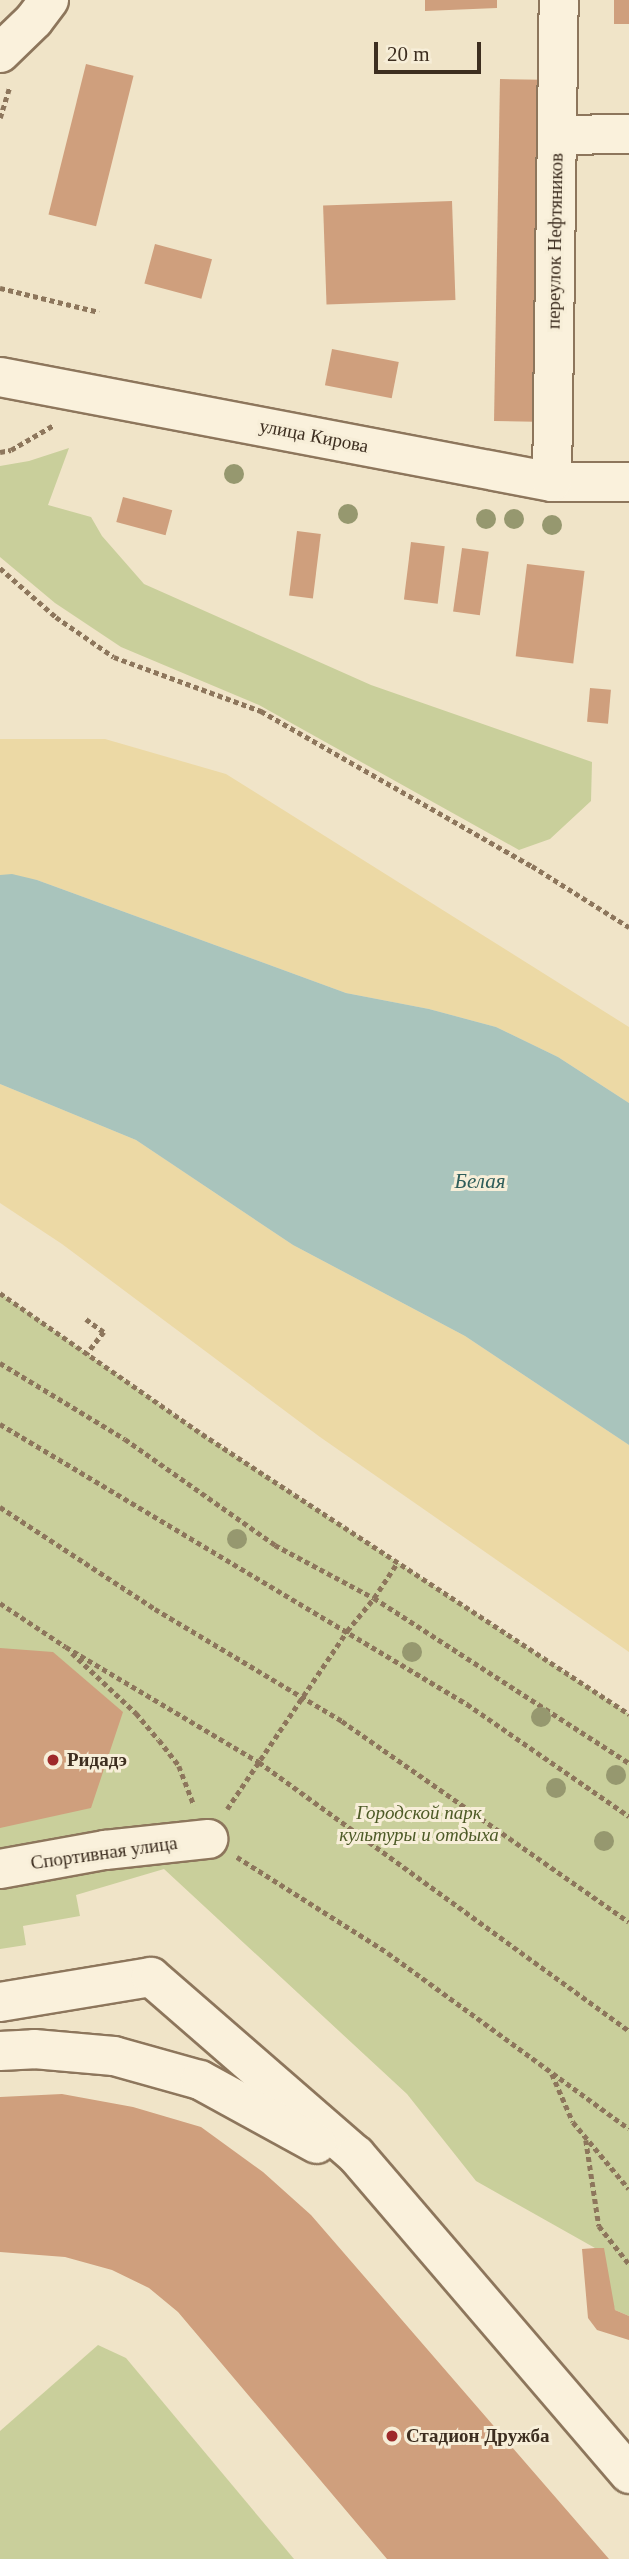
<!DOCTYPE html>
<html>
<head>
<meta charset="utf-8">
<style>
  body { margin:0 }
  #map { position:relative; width:629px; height:2559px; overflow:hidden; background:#f0e4c8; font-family:Georgia,serif }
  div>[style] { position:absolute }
  .green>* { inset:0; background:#c9cf9b }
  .sand>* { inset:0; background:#ecd9a5 }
  .water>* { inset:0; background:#a9c4bc }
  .building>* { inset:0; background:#cf9f7d; transform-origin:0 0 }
  .path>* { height:4.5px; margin-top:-2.25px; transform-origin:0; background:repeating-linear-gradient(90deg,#8d765c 0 5px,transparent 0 8.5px) }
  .roads { filter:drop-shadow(2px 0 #8d765c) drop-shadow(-2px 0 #8d765c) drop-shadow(0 2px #8d765c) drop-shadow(0 -2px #8d765c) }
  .minor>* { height:38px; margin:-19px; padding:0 19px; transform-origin:19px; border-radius:19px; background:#faf1dc }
  .trees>* { width:20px; height:20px; margin:-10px; border-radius:50%; background:#96986f }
  .dots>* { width:19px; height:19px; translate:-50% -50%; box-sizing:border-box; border:4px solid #f7eed8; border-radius:50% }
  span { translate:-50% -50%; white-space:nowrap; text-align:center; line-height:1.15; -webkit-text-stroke:6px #f7eed8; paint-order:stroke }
  .street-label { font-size:19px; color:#3d2e20 }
  .poi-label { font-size:19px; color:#3d2e20; font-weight:700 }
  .left { translate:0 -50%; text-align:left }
  .park-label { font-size:19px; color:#4d5a26; font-style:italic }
  .water-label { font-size:21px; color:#2f5d5a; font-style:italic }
  .scale { position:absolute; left:374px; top:42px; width:107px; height:32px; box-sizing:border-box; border:4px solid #3d2e20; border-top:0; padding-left:9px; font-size:21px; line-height:24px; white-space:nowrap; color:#3d2e20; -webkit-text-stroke:5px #f7eed8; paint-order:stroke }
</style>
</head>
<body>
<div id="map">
  <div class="green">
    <div style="clip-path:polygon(69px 448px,48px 505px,91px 517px,102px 536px,144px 584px,371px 685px,592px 762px,591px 801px,550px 839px,519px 850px,259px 705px,121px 647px,55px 603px,0 557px,0 466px,29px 461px)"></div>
    <div style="clip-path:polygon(0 1293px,202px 1434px,629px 1714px,629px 2316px,615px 2310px,595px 2248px,476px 2181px,407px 2094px,164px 1869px,76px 1895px,80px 1916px,23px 1926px,26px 1945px,0 1949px)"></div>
    <div style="clip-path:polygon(98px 2345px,126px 2358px,294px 2559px,0 2559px,0 2431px)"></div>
  </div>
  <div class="sand">
    <div style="clip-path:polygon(0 739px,105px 739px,226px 774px,629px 1027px,629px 1103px,558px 1057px,496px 1027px,429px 1009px,346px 993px,37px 880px,0 875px)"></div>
    <div style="clip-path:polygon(0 1084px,136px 1140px,293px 1245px,465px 1336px,629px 1445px,629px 1652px,320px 1437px,62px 1244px,0 1203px)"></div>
  </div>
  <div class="water">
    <div style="clip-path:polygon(12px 874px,37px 880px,346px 993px,429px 1009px,496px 1027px,558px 1057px,629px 1103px,629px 1445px,465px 1336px,293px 1245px,136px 1140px,0 1084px,0 875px)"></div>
  </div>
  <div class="building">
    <div style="clip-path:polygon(425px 0,497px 0,497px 8px,425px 11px)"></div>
    <div style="left:614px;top:0;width:15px;height:24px"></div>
    <div style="left:86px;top:64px;width:49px;height:155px;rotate:14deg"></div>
    <div style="left:500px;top:79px;width:41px;height:342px;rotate:1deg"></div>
    <div style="left:452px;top:201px;width:99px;height:129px;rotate:88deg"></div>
    <div style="left:155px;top:244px;width:59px;height:41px;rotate:15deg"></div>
    <div style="left:332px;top:349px;width:68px;height:37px;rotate:11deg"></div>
    <div style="left:123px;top:497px;width:51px;height:26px;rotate:15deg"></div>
    <div style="left:297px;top:531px;width:24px;height:65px;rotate:7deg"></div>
    <div style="left:411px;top:542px;width:34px;height:58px;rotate:7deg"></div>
    <div style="left:462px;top:548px;width:27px;height:64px;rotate:8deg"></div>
    <div style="left:527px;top:564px;width:58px;height:93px;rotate:7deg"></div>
    <div style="left:590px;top:688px;width:21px;height:34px;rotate:5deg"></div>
    <div style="clip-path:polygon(0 1648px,53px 1652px,123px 1712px,91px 1808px,0 1828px)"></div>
    <div style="clip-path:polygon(62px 2094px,133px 2107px,201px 2127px,263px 2172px,311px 2215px,609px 2559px,387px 2559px,178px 2312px,149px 2288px,112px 2270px,65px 2257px,0 2252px,0 2097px)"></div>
    <div style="clip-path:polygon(595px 2248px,604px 2248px,615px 2310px,629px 2316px,629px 2340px,597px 2330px,588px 2318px,582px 2249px)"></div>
  </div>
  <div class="path">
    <div style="left:0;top:118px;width:31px;rotate:-73deg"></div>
    <div style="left:0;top:288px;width:102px;rotate:13.6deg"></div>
    <div style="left:0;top:452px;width:11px;rotate:-10deg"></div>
    <div style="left:11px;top:450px;width:48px;rotate:-30.3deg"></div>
    <div style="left:0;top:568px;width:74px;rotate:41.2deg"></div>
    <div style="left:56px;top:617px;width:70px;rotate:34.6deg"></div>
    <div style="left:114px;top:657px;width:157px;rotate:20.2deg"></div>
    <div style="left:261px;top:711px;width:312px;rotate:29.8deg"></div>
    <div style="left:532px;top:866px;width:115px;rotate:32.2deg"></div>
    <div style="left:0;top:1293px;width:246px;rotate:34.9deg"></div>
    <div style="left:202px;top:1434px;width:511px;rotate:33.25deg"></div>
    <div style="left:86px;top:1319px;width:22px;rotate:36deg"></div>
    <div style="left:104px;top:1332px;width:28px;rotate:128deg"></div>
    <div style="left:0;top:1363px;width:146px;rotate:31.3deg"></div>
    <div style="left:125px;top:1439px;width:184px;rotate:35.2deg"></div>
    <div style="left:275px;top:1545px;width:112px;rotate:28.2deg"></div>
    <div style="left:374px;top:1598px;width:304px;rotate:32.9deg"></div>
    <div style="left:0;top:1424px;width:545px;rotate:30.95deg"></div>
    <div style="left:467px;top:1704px;width:197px;rotate:34.7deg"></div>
    <div style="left:0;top:1507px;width:186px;rotate:33.3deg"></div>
    <div style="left:155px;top:1609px;width:218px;rotate:30.9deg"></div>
    <div style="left:342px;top:1721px;width:350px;rotate:35deg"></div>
    <div style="left:0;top:1603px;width:79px;rotate:33.7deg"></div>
    <div style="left:66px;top:1647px;width:225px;rotate:30.8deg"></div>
    <div style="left:259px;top:1762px;width:457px;rotate:36deg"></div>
    <div style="left:72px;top:1653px;width:88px;rotate:43.2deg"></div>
    <div style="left:136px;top:1713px;width:35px;rotate:50deg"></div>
    <div style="left:159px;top:1740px;width:33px;rotate:52deg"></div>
    <div style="left:179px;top:1766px;width:42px;rotate:69deg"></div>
    <div style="left:227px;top:1809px;width:215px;rotate:-56deg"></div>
    <div style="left:347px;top:1631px;width:43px;rotate:-50.7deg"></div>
    <div style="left:374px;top:1598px;width:42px;rotate:-56.7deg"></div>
    <div style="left:237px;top:1857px;width:179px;rotate:32.4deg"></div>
    <div style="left:388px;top:1953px;width:298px;rotate:36.1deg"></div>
    <div style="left:552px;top:2074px;width:52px;rotate:66.4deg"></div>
    <div style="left:573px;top:2122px;width:87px;rotate:50.1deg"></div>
    <div style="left:586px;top:2140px;width:87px;rotate:81.4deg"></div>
    <div style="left:599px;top:2226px;width:48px;rotate:51.7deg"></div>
  </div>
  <div class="roads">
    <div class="minor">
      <div style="left:0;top:53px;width:47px;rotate:-44.1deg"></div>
      <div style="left:34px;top:20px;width:25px;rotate:-53deg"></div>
      <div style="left:557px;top:135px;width:72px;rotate:-0.8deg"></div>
      <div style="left:0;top:377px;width:562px;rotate:10.77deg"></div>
      <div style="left:552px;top:482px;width:77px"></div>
      <div style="left:552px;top:482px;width:482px;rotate:-89.2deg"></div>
      <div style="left:0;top:1869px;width:107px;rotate:-10.3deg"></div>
      <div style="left:105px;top:1850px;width:104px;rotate:-6.1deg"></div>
      <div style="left:0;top:2002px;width:153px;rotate:-9.4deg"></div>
      <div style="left:151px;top:1977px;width:271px;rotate:41deg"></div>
      <div style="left:356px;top:2155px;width:420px;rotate:49.4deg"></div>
      <div style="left:0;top:2051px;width:34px;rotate:-3deg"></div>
      <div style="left:34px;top:2049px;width:80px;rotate:5deg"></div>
      <div style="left:114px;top:2056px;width:89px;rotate:15.6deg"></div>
      <div style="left:200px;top:2080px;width:133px;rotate:28.7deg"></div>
    </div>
  </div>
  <div class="trees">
    <div style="left:234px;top:474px"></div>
    <div style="left:348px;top:514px"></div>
    <div style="left:486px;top:519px"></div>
    <div style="left:514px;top:519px"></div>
    <div style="left:552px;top:525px"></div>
    <div style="left:237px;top:1539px"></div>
    <div style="left:412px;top:1652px"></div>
    <div style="left:541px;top:1717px"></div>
    <div style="left:616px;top:1775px"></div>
    <div style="left:556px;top:1788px"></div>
    <div style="left:604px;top:1841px"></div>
  </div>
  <div class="dots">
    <div style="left:53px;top:1760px;background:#9e2a2b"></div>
    <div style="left:392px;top:2436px;background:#9e2a2b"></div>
  </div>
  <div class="street-label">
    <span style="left:555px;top:241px;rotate:-89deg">переулок Нефтяников</span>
    <span style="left:314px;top:436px;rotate:11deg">улица Кирова</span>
    <span style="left:104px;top:1853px;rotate:-8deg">Спортивная улица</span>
  </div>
  <div class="poi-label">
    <span class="left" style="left:67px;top:1760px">Ридадэ</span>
    <span class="left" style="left:406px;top:2436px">Стадион Дружба</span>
  </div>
  <div class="park-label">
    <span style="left:419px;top:1824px">Городской парк<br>культуры и отдыха</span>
  </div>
  <div class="water-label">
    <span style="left:480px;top:1181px">Белая</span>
  </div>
  <div class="scale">20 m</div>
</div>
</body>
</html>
